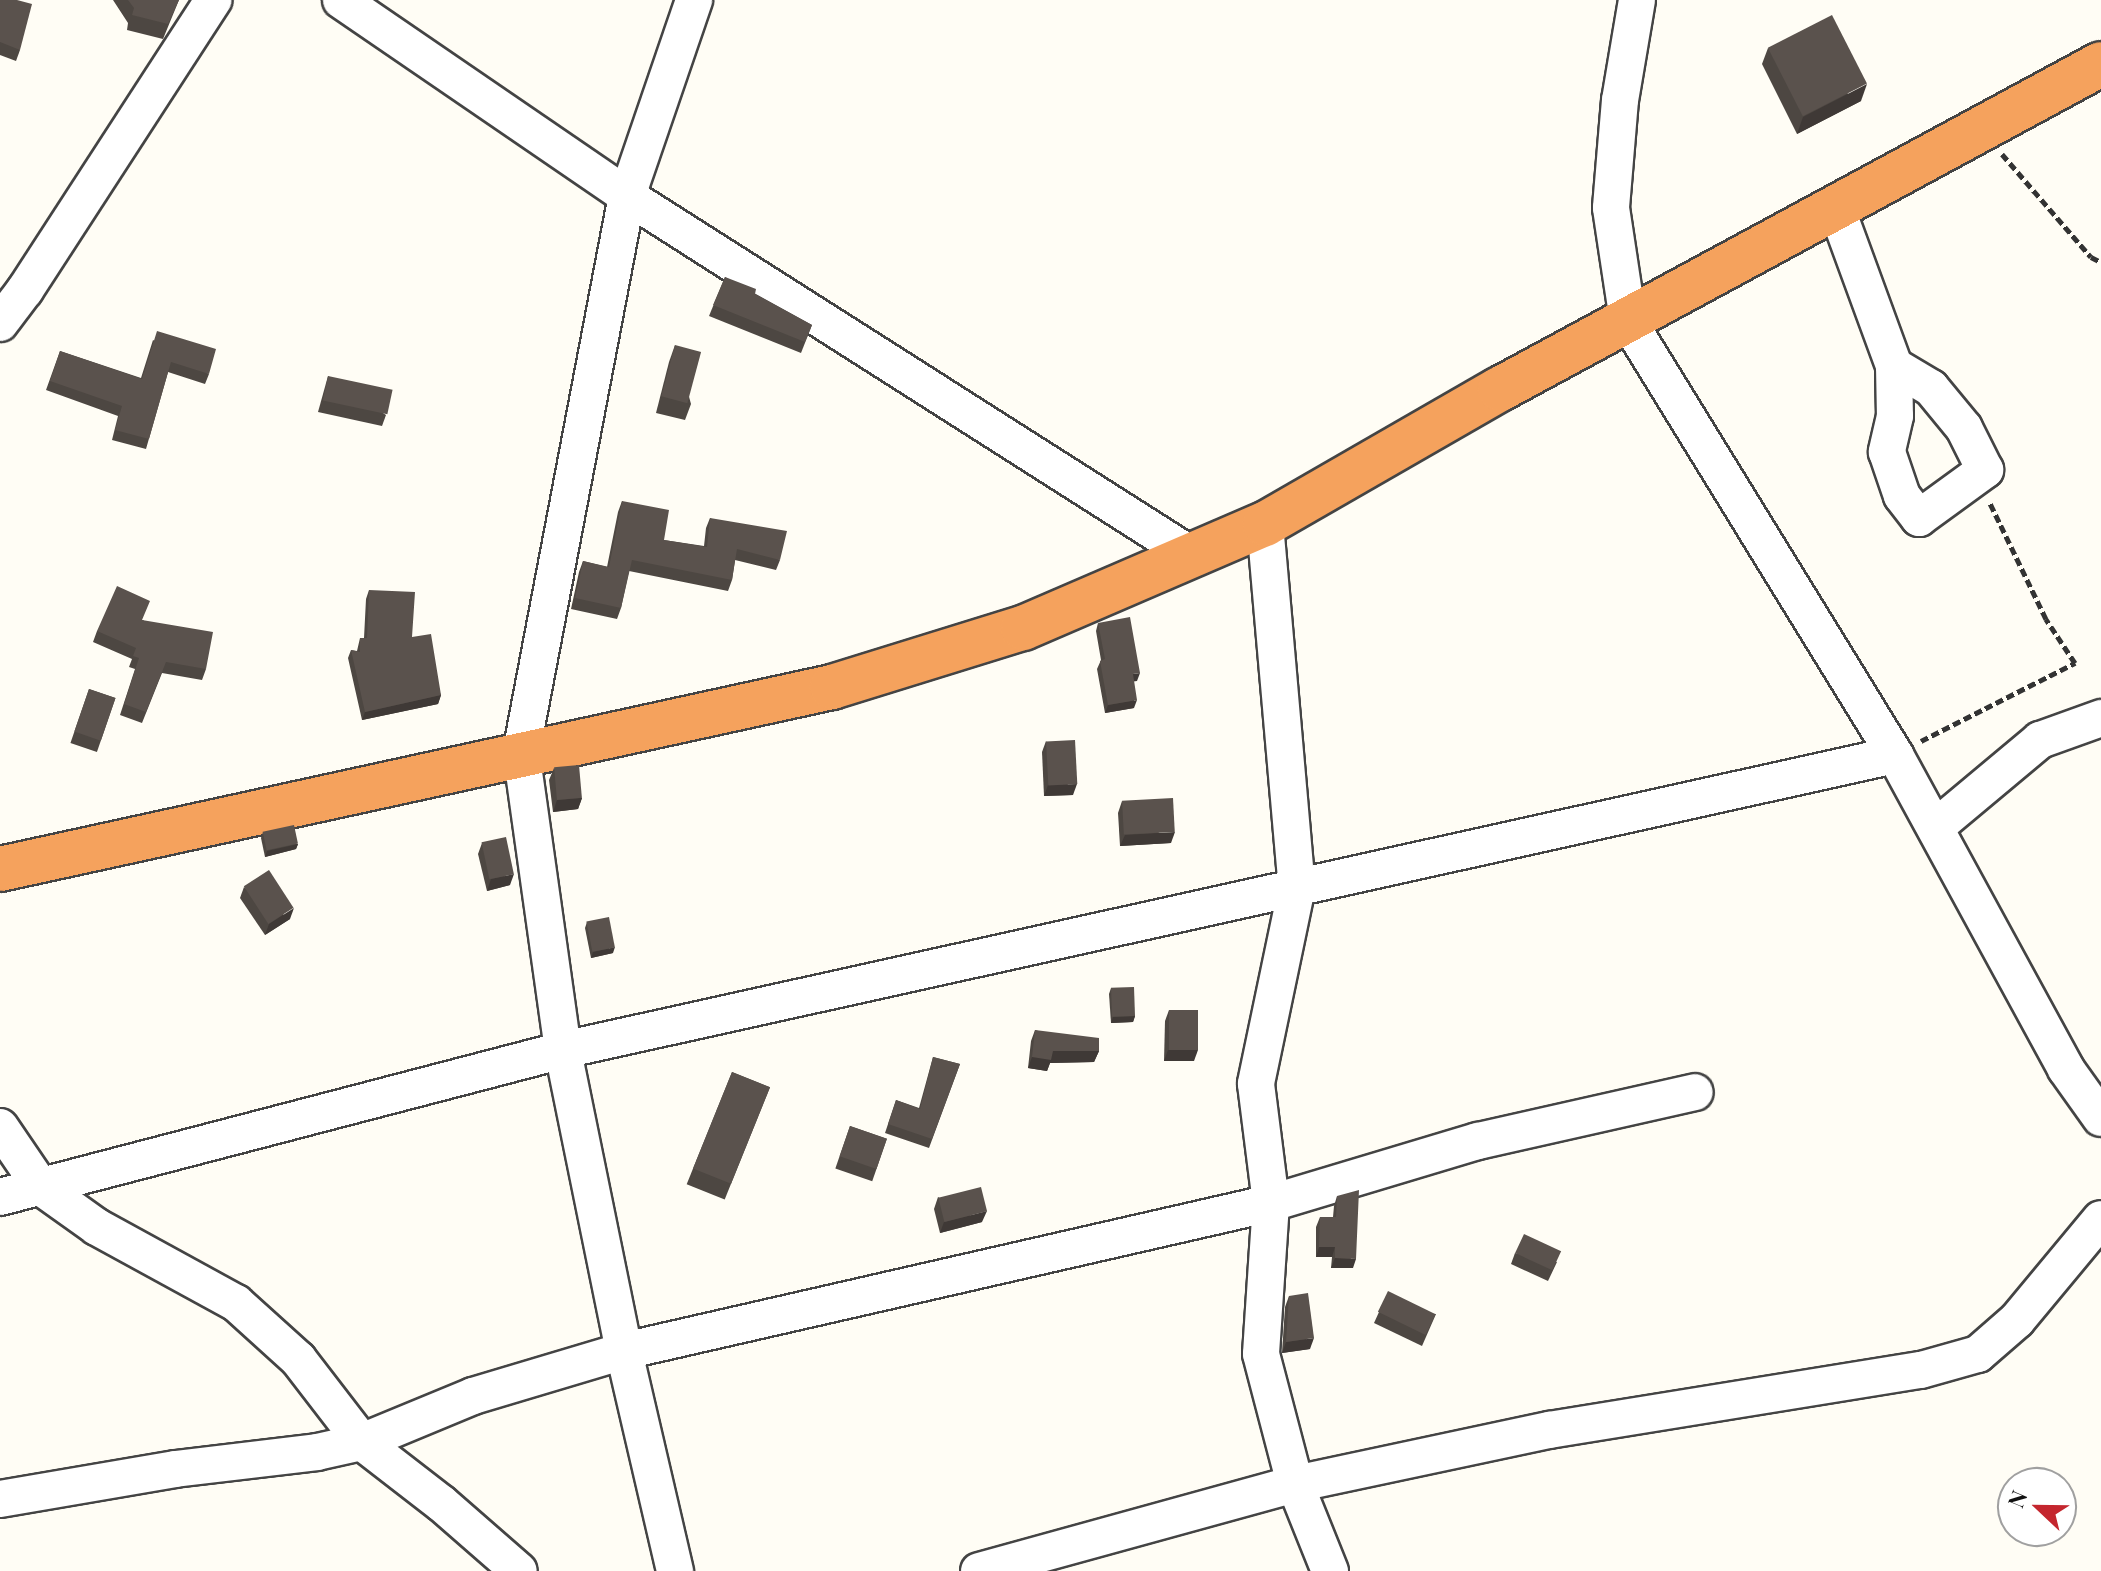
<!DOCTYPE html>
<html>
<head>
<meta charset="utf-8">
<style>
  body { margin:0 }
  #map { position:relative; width:2101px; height:1571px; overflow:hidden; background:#fffdf5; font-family:"Playfair Display",serif }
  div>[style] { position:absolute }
  .path>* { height:5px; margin-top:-2.5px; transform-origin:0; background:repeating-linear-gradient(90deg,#333 0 8px,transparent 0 12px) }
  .roads { filter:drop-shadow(2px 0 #444) drop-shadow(-2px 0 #444) drop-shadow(0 2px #444) drop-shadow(0 -2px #444) }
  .minor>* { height:36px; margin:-18px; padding:0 18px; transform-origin:18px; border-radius:18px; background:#fff }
  .highway>* { height:44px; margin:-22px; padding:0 22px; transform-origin:22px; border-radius:22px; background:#f5a25d }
  .wall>* { inset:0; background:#4d4742; transform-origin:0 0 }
  .shaded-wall>* { inset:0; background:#3f3936 }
  .building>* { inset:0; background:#5a524d; transform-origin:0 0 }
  span { translate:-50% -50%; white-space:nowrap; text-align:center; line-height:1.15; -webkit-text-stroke:8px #fff; paint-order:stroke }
  .north { position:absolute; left:1997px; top:1467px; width:80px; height:80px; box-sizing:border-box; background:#fff; border:2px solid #a0a0a0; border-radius:50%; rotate:292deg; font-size:22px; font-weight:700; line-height:32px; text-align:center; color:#111 }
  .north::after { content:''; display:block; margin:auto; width:28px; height:36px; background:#c4262e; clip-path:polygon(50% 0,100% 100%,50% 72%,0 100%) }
</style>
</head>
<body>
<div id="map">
  <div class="path">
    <div style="left:2002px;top:154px;width:136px;rotate:49.2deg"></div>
    <div style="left:2091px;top:257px;width:11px;rotate:27deg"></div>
    <div style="left:1921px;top:741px;width:173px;rotate:-26.9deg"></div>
    <div style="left:2075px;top:663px;width:53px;rotate:-123.4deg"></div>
    <div style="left:2046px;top:619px;width:129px;rotate:-115.8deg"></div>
  </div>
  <div class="roads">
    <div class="minor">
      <div style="left:341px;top:0;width:347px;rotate:34.4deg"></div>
      <div style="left:627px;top:196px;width:672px;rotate:32.48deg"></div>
      <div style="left:1637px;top:0;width:101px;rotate:99.6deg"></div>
      <div style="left:1620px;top:100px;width:108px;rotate:94.8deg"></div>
      <div style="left:1611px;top:208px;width:114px;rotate:81.4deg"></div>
      <div style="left:1628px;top:321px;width:510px;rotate:58.4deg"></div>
      <div style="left:1895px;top:755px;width:358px;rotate:61.4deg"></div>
      <div style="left:2066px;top:1069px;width:60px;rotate:54.5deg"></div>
      <div style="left:1837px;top:210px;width:166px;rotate:69.9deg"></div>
      <div style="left:1894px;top:366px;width:50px;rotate:88.9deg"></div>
      <div style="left:1895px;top:416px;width:37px;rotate:103deg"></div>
      <div style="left:1887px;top:452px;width:46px;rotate:71.2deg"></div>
      <div style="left:1902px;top:496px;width:28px;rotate:52deg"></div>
      <div style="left:1919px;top:518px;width:82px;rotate:-36deg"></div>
      <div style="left:1985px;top:470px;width:47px;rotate:-116.6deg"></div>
      <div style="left:1964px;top:428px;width:52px;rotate:-129.5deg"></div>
      <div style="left:1931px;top:388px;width:43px;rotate:-149.3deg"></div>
      <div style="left:0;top:323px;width:41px;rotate:-52.9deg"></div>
      <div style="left:25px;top:290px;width:346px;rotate:-57deg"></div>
      <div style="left:1265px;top:524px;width:364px;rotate:85deg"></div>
      <div style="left:1297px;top:887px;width:201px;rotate:101.8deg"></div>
      <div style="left:1256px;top:1084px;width:120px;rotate:82.8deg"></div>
      <div style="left:1271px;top:1203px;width:151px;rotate:93.8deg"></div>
      <div style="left:1261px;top:1354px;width:134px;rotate:75.3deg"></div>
      <div style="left:1295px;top:1484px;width:94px;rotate:68.1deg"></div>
      <div style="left:1936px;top:827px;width:136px;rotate:-39.9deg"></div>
      <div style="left:2040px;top:740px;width:65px;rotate:-19.8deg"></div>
      <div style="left:0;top:1127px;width:73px;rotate:55.7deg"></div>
      <div style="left:41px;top:1187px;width:69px;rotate:35.5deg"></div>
      <div style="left:97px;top:1227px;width:158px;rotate:28.7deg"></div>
      <div style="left:236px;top:1303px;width:84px;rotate:42.1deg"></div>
      <div style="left:298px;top:1359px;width:105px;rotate:52.4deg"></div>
      <div style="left:362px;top:1442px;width:100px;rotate:37.7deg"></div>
      <div style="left:441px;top:1503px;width:103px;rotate:41.1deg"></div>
      <div style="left:0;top:1197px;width:582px;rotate:-14.63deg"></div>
      <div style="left:563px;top:1050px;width:1364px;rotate:-12.49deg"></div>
      <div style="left:0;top:1499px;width:178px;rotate:-9.7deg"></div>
      <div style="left:175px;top:1469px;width:143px;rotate:-6.8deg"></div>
      <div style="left:317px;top:1452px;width:46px;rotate:-12.5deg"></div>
      <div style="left:362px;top:1442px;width:120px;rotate:-22.5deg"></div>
      <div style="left:473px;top:1396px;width:158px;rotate:-16.6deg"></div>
      <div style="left:624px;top:1351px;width:664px;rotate:-12.88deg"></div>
      <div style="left:1271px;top:1203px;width:216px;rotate:-16.7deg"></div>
      <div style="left:1478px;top:1141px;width:222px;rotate:-12.7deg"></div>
      <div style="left:675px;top:1571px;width:226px;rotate:-103.1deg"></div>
      <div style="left:624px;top:1351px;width:307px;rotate:-101.5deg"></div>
      <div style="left:563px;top:1050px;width:300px;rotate:-98deg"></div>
      <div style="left:521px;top:753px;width:567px;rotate:-79.23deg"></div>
      <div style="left:627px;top:196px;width:207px;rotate:-71.1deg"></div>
      <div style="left:979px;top:1571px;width:328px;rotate:-15.4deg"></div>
      <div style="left:1295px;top:1484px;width:260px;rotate:-12deg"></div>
      <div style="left:1549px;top:1430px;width:377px;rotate:-9.2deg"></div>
      <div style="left:1921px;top:1370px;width:59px;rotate:-15.7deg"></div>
      <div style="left:1978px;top:1354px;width:52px;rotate:-41.1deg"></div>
      <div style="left:2017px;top:1320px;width:131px;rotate:-50.3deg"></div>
    </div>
    <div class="highway">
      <div style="left:0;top:869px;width:852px;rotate:-12.34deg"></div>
      <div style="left:832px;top:687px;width:200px;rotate:-17.2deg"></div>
      <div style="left:1023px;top:628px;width:263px;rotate:-23.3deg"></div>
      <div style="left:1265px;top:524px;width:271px;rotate:-29.9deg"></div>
      <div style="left:1500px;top:389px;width:683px;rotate:-28.4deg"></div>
    </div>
  </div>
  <div class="wall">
    <div style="clip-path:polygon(0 0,20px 50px,16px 61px,0 55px)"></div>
    <div style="clip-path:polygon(113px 0,179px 0,163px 39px,127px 30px,128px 23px)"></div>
    <div style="clip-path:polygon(1768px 48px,1861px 101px,1797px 134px,1762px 64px)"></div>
    <div style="clip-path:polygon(725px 277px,812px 325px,801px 353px,709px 316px)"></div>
    <div style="clip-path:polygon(153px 340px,209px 374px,205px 384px,168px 372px,146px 449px,112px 440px,118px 416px,46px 390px,60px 351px,141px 378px)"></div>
    <div style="clip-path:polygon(675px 345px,691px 404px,685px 420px,656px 413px,669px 362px)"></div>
    <div style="clip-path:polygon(328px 376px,386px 415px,382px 426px,318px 412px)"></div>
    <div style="clip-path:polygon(622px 501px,664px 540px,704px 546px,706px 528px,710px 518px,780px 560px,776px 570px,735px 560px,732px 580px,728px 591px,629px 571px,621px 608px,617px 619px,571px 609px,579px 572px,583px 561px,607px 567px,618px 512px)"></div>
    <div style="clip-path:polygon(369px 590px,412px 637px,441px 695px,438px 704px,362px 720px,348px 658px,351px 650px,357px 651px,360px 638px,364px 638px,366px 599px)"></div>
    <div style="clip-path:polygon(143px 620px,206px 669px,202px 680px,162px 673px,142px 723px,120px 715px,135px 669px,129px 667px,132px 659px,93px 642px,97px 631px)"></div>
    <div style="clip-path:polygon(1098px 623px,1137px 681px,1134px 681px,1134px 708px,1105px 713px,1097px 669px,1101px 660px,1096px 631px)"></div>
    <div style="left:89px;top:689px;width:28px;height:57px;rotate:19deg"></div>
    <div style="clip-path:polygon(1046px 741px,1073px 795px,1044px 796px,1042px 752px)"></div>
    <div style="clip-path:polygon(554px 768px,582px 798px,578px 809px,553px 812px,549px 780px)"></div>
    <div style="clip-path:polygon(1122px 801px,1171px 843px,1120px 846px,1118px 813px)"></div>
    <div style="clip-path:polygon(263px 832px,298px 844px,296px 849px,265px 857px,261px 838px)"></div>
    <div style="clip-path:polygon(482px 843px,510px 885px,487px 891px,478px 854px)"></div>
    <div style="clip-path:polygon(244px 887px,290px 919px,265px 935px,240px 898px)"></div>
    <div style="clip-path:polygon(587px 922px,613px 953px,591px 958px,585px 928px)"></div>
    <div style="clip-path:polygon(1111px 988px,1135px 1016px,1133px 1022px,1111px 1023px,1109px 994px)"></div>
    <div style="clip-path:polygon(1169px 1010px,1194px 1061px,1164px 1061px,1165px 1021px)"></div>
    <div style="clip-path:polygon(1035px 1030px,1099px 1051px,1094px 1062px,1050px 1063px,1047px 1071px,1028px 1068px,1031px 1041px)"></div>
    <div style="clip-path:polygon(933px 1057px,960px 1064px,929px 1148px,885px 1133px,896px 1100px,919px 1108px)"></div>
    <div style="left:732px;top:1072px;width:41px;height:121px;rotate:22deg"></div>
    <div style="left:850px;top:1126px;width:39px;height:45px;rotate:19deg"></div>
    <div style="clip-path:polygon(1337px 1196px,1353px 1268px,1331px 1268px,1332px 1257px,1316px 1257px,1316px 1227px,1320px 1217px,1333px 1217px,1334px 1206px)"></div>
    <div style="clip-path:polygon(938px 1197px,982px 1222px,940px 1233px,934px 1209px)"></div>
    <div style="clip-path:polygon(1515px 1253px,1557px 1262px,1548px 1281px,1511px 1264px)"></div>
    <div style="clip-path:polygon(1289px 1296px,1310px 1349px,1282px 1353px,1285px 1307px)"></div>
    <div style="clip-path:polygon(1379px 1312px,1436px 1314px,1422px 1346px,1374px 1323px)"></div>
  </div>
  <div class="shaded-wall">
    <div style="clip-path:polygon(1867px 84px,1861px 101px,1797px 134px,1803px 117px)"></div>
    <div style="clip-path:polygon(1140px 673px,1137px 681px,1130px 682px,1133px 674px)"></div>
    <div style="clip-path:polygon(441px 695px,438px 704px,362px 720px,365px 712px)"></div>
    <div style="clip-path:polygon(1137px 700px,1134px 708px,1105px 713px,1108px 705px)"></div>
    <div style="clip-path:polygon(1077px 784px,1073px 795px,1044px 796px,1048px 785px)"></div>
    <div style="clip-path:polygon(582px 798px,578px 809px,553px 812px,557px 800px)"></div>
    <div style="clip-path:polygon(1175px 832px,1171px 843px,1120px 846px,1125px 835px)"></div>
    <div style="clip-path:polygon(298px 844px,296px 849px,265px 857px,267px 851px)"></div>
    <div style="clip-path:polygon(514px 874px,510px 885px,487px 891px,491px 879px)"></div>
    <div style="clip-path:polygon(294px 908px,290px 919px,265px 935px,269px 924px)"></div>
    <div style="clip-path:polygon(615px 947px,613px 953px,591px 958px,593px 952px)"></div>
    <div style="clip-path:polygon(1135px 1016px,1133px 1022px,1111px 1023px,1113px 1017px)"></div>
    <div style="clip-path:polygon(1168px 1050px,1198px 1050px,1194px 1061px,1164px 1061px)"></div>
    <div style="clip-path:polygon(1053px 1051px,1099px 1051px,1094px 1062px,1050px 1063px,1047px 1071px,1028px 1068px,1032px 1057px)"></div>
    <div style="clip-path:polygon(987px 1211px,982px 1222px,940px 1233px,944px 1222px)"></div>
    <div style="clip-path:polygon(1319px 1247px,1335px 1247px,1332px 1257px,1316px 1257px)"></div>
    <div style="clip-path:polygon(1335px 1258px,1356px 1259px,1353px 1268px,1331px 1268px)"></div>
    <div style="clip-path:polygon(1314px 1338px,1310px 1349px,1282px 1353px,1286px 1342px)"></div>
  </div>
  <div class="building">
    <div style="clip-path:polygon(0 0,17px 0,32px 4px,20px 50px,0 42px)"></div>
    <div style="clip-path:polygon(128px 0,179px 0,168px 24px,132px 15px,134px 8px)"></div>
    <div style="left:1832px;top:15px;width:77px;height:72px;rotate:63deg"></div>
    <div style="clip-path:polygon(725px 277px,756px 289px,755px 294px,812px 325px,805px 342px,713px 305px)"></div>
    <div style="clip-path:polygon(157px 331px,216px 349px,209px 374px,171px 362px,149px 439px,115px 430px,122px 406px,50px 381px,60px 351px,142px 379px)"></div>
    <div style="left:675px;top:345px;width:27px;height:53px;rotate:15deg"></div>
    <div style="left:328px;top:376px;width:66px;height:25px;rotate:12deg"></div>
    <div style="clip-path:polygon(622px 501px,669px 510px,664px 540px,707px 547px,710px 518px,787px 531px,780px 560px,737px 549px,732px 580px,632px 560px,621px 608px,575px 598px,583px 561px,609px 567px)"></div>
    <div style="clip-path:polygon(117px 586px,150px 601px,142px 620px,213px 632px,206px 669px,166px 662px,146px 712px,124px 704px,139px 658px,133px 656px,136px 648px,97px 631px)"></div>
    <div style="clip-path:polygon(369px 590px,415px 592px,412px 637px,431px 634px,441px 695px,365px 712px,351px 650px,360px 652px,360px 638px,367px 638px)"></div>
    <div style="clip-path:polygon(1130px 617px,1140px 673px,1133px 674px,1137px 700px,1108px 705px,1100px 661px,1105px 659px,1098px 623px)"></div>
    <div style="left:89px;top:689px;width:28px;height:45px;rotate:19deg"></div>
    <div style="left:1075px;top:740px;width:44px;height:29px;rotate:87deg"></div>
    <div style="left:579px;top:765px;width:33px;height:25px;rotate:85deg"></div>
    <div style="left:1173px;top:798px;width:34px;height:51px;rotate:87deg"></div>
    <div style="left:294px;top:825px;width:19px;height:32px;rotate:78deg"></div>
    <div style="left:506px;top:837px;width:38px;height:25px;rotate:78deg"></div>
    <div style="left:269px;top:870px;width:45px;height:30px;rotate:57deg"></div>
    <div style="left:609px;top:917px;width:31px;height:23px;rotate:79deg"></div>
    <div style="left:1134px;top:987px;width:29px;height:23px;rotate:88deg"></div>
    <div style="left:1169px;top:1010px;width:29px;height:40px"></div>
    <div style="clip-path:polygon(1035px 1030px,1099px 1038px,1099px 1051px,1053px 1051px,1051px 1060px,1032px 1057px)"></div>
    <div style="clip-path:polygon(933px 1057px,960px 1064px,932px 1139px,888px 1124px,896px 1100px,920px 1109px)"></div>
    <div style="left:732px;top:1072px;width:41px;height:104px;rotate:22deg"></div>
    <div style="left:850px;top:1126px;width:39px;height:32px;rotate:19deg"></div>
    <div style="left:981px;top:1187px;width:25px;height:44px;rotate:76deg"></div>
    <div style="clip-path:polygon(1359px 1190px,1356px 1259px,1335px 1258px,1335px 1247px,1319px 1247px,1320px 1217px,1336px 1217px,1337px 1196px)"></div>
    <div style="left:1524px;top:1234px;width:41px;height:21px;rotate:25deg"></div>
    <div style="left:1388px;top:1291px;width:53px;height:23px;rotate:26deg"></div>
    <div style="clip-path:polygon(1308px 1293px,1314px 1338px,1286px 1342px,1289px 1296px)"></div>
  </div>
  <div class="north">N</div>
</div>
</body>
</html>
